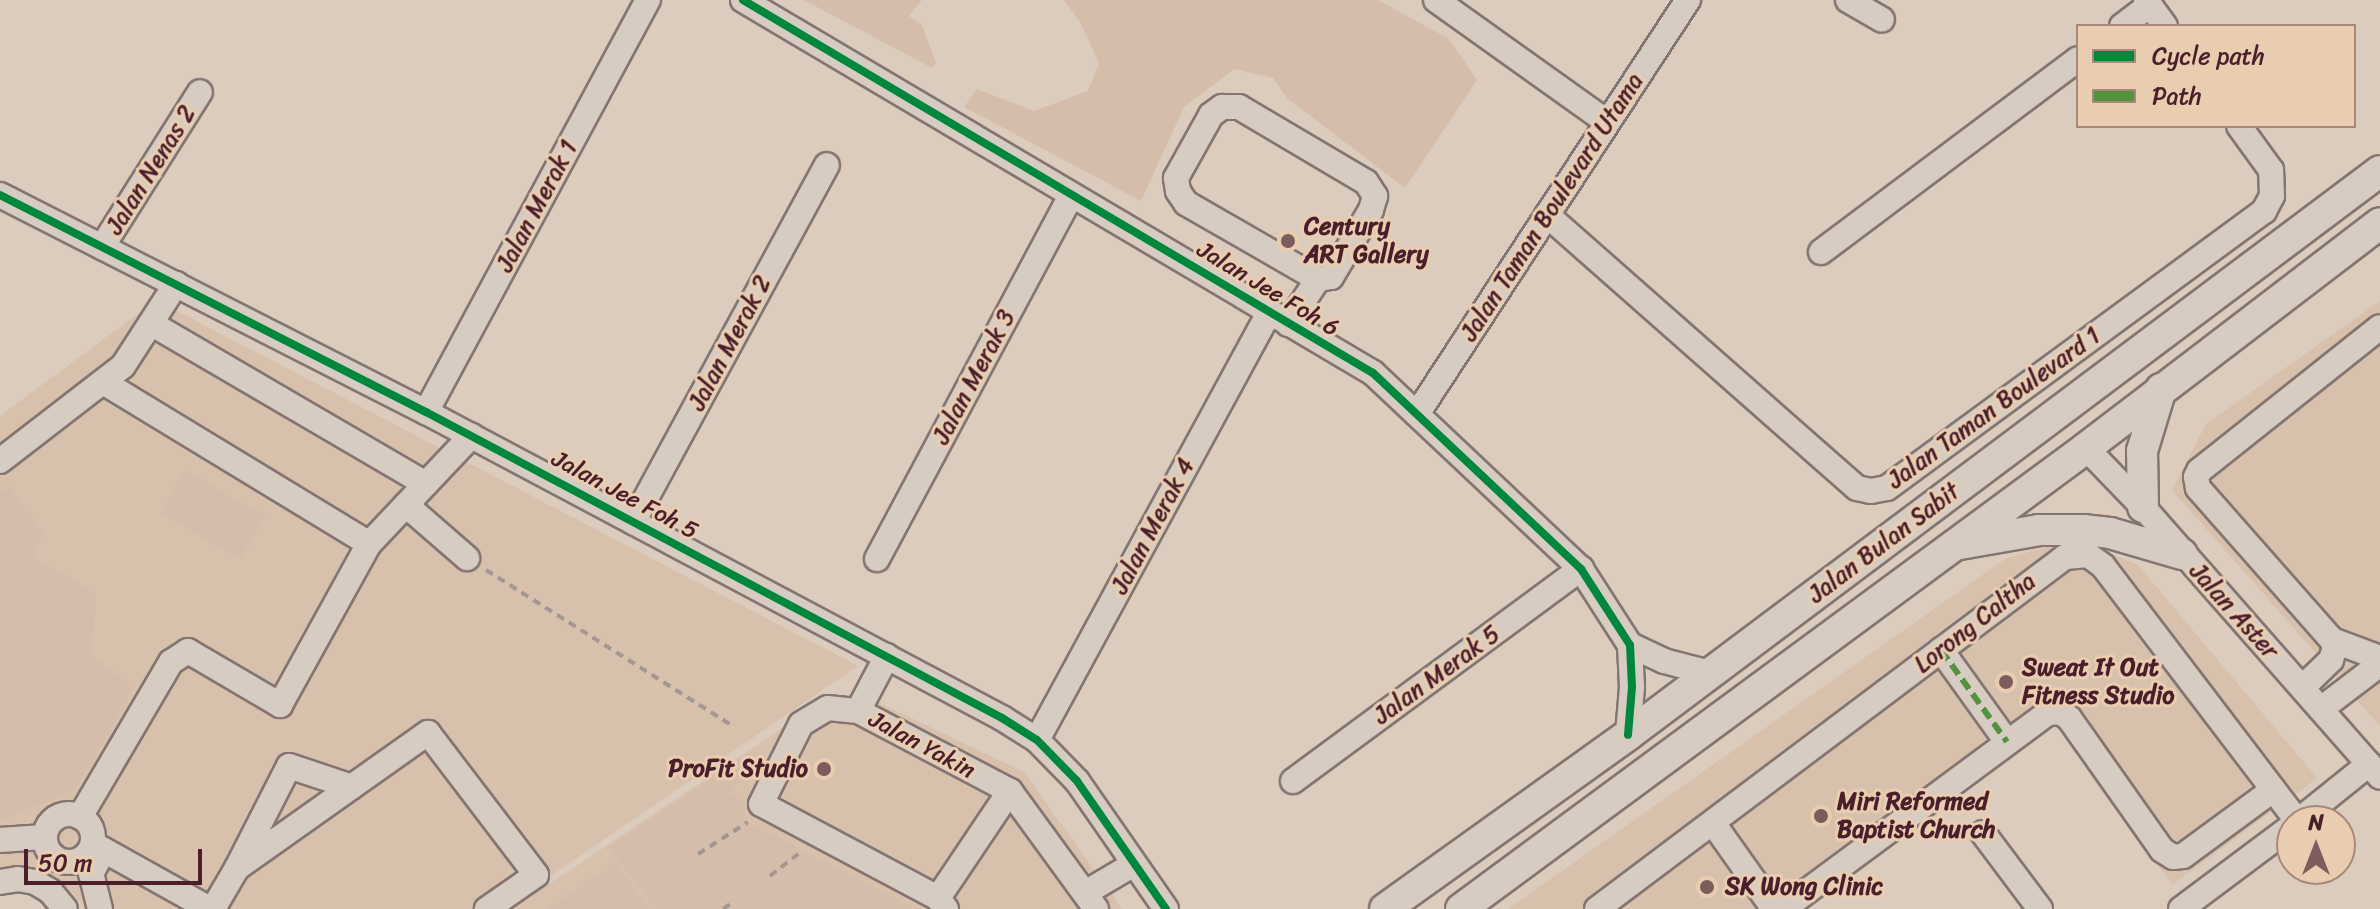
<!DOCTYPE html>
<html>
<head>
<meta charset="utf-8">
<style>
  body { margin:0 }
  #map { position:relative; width:2380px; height:909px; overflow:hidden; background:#dbccbd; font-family:Sriracha,sans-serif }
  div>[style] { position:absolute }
  .built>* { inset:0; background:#d7c1ad }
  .green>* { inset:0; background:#d4bdaa; transform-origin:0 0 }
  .path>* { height:4px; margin-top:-2px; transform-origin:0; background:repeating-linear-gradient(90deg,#a49792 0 8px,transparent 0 14px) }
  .roads { filter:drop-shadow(2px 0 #847570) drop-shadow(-2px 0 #847570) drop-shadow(0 2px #847570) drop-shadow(0 -2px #847570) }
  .minor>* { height:24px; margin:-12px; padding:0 12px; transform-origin:12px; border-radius:12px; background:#d7ccc1 }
  .minor>.ring { margin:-12px; padding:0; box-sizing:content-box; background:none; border:24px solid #d7ccc1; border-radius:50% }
  .major>* { height:30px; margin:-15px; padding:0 15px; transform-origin:15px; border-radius:15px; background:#d7ccc1 }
  .quiet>* { height:6px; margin-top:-3px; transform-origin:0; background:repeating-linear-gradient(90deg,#549240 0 12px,transparent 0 18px) }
  .cycleway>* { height:8px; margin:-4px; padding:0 4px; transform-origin:4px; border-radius:4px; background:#00873e }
  .dots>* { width:22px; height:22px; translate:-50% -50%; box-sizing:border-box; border:4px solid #e8cdb0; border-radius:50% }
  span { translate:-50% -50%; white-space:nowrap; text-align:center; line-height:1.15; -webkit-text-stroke:6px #e8cdb0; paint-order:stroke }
  .street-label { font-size:24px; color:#4a1f2b }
  .poi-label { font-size:24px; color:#4a1f2b; font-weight:700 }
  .left { translate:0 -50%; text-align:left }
  .right { translate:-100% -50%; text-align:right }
  .legend { position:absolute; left:2076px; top:24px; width:280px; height:104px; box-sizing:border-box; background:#e8cdb0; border:2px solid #a9877b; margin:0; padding:10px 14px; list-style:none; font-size:24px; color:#4a1f2b }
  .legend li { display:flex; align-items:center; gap:16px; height:40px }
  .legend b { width:40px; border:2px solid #a9877b }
  .north { position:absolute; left:2276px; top:805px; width:80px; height:80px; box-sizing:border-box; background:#e8cdb0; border:2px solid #a9877b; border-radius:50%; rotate:0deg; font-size:22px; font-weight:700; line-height:32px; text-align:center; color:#4a1f2b }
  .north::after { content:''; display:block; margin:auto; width:28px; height:36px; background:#7d5c5e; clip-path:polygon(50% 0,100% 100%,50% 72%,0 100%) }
  .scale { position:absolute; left:24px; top:849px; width:178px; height:36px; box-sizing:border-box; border:4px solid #4a1f2b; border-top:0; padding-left:10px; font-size:24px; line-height:28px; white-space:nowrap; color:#4a1f2b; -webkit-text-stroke:6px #e8cdb0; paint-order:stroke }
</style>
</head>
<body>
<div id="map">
  <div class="built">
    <div style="clip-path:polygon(156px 300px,858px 666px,502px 909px,84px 909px,75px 895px,55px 879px,26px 868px,0 869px,0 416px)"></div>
    <div style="clip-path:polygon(2380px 301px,2380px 726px,2172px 490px,2206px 424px)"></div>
    <div style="clip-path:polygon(2074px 539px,2138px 565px,2317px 778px,2172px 885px,2051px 719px,1790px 909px,1508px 909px,2005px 559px)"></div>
    <div style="clip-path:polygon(857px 692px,1024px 772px,1122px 909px,512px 909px,787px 725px,830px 699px)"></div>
  </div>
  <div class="green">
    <div style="clip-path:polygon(804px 0,922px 0,909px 16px,922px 25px,936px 63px,932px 68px)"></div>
    <div style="clip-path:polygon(1064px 0,1378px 0,1449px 39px,1477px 80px,1405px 188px,1288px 99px,1273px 78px,1234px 69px,1184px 107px,1141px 201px,964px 107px,977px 89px,1034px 111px,1088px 91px,1099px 63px,1080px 22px)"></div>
    <div style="left:185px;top:470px;width:92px;height:50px;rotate:30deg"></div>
    <div style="clip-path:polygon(9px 486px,44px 533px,33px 557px,96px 593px,92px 656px,134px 688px,77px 787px,0 822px,0 493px)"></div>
    <div style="clip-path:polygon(755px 750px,730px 794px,754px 806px,739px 817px,915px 909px,656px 909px,609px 847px)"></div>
    <div style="clip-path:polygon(616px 862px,649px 909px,548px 909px)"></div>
  </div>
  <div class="path">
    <div style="left:486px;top:570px;width:292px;rotate:32.3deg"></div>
    <div style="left:698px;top:854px;width:59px;rotate:-32.6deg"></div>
    <div style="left:770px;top:876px;width:39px;rotate:-38deg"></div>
    <div style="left:723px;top:909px;width:12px;rotate:-35deg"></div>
  </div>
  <div class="roads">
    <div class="minor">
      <div style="left:743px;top:0;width:732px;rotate:30.63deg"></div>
      <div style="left:1373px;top:373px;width:286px;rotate:43.3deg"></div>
      <div style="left:1581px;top:569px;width:90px;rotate:57.2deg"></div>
      <div style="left:1630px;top:645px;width:42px;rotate:87.3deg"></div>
      <div style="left:1632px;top:687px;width:48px;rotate:94.8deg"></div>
      <div style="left:1436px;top:0;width:210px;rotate:35.5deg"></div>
      <div style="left:1848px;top:0;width:39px;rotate:30deg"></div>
      <div style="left:2146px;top:0;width:32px;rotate:54deg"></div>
      <div style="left:2122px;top:26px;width:35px;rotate:-37deg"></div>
      <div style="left:1222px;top:107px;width:17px"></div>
      <div style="left:1239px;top:107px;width:147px;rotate:30.6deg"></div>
      <div style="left:1366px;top:182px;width:17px;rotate:57deg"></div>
      <div style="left:1375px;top:196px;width:15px;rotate:106deg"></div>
      <div style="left:1371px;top:210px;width:78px;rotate:120.8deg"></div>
      <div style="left:1331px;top:277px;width:13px;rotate:171deg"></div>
      <div style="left:1318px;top:279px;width:152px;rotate:-150.1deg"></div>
      <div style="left:1186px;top:203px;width:14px;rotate:-124deg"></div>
      <div style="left:1178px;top:191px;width:13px;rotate:-99deg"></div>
      <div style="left:1176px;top:178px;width:72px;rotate:-60.9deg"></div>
      <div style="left:1211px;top:115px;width:14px;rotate:-36deg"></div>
      <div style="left:0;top:195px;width:478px;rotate:27deg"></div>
      <div style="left:426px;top:412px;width:652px;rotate:27.98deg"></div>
      <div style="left:1002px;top:718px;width:41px;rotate:32.2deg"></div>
      <div style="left:1037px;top:740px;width:57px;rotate:45.7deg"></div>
      <div style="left:1077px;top:781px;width:156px;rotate:55.2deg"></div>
      <div style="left:1547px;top:215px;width:413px;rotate:41.4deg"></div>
      <div style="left:1857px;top:488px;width:14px;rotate:12deg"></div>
      <div style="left:1871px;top:491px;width:16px;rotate:-11deg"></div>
      <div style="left:1887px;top:488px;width:468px;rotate:-36.3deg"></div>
      <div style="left:2264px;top:211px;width:17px;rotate:-62deg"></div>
      <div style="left:2272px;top:196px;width:26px;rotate:-92deg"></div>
      <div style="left:2271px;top:170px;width:54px;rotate:-126deg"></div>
      <div style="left:102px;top:247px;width:183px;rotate:-57.7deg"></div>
      <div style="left:1821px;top:252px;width:321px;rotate:-36.9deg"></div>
      <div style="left:152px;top:324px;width:317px;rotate:30.3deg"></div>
      <div style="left:1288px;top:324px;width:54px;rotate:-56.3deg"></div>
      <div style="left:103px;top:382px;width:311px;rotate:31.3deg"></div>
      <div style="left:426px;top:412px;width:468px;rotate:-61.7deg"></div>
      <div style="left:1417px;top:414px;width:495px;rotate:-56.8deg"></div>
      <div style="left:2086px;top:448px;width:82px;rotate:46deg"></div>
      <div style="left:2143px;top:507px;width:359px;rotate:48.7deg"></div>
      <div style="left:0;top:461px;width:155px;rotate:-37.7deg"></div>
      <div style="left:123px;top:366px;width:98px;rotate:-57.1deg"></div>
      <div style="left:406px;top:505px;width:81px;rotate:41deg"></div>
      <div style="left:633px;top:522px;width:406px;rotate:-61.5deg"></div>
      <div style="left:877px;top:559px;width:412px;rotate:-61.9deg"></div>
      <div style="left:2332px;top:640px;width:51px;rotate:20.6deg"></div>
      <div style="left:1630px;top:645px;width:38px;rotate:25deg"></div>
      <div style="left:1664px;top:661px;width:48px;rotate:14.6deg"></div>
      <div style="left:1941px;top:650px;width:113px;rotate:54.3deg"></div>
      <div style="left:2303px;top:687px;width:39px;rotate:-44deg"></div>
      <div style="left:2331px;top:660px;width:14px;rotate:-73deg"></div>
      <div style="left:2335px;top:647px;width:8px;rotate:-113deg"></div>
      <div style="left:2332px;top:640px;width:203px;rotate:-131.4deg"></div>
      <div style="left:2198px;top:488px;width:11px;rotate:-100deg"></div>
      <div style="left:2196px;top:477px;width:7px;rotate:-63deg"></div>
      <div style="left:2199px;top:471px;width:231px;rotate:-38.5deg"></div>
      <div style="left:2321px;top:709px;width:74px;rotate:-37.3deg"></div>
      <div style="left:858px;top:711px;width:62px;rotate:-62.2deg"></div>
      <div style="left:1037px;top:740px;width:487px;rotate:-61.5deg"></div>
      <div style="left:1293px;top:781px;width:358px;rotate:-36.4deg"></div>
      <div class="ring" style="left:45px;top:814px;width:24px;height:24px"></div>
      <div style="left:80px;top:817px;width:180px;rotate:-59.6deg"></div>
      <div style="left:171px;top:662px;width:20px;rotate:-33deg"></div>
      <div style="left:188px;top:651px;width:107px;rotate:30.4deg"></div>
      <div style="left:280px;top:705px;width:184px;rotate:-61.1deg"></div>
      <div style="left:369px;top:544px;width:149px;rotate:-46.6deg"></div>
      <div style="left:2298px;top:821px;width:91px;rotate:-38.8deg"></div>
      <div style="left:1713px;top:823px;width:105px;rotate:54.7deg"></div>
      <div style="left:1983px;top:833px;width:95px;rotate:53.1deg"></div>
      <div style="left:0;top:840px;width:44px;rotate:-3.9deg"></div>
      <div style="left:93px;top:844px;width:134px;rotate:29.1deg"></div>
      <div style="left:238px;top:866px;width:112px;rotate:-63deg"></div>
      <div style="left:289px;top:766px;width:66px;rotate:18.4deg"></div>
      <div style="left:0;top:882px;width:18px;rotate:-9deg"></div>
      <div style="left:18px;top:879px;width:17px;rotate:10deg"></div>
      <div style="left:35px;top:882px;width:17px;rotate:31deg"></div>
      <div style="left:50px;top:891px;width:23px;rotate:50deg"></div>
      <div style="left:1085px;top:893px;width:57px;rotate:-30.6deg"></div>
      <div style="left:938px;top:898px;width:129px;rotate:-56.1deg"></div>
      <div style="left:100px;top:909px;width:36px;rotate:-104deg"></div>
      <div style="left:91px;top:874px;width:27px;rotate:-62deg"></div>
      <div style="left:213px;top:909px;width:48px;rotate:-59.7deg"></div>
      <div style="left:237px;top:868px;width:234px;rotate:-35.3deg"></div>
      <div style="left:428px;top:733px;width:178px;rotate:52.7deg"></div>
      <div style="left:536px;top:875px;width:60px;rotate:145.2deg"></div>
      <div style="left:946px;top:909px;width:14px;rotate:-126deg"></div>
      <div style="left:938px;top:898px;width:200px;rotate:-152deg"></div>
      <div style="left:761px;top:804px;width:89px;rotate:-63.4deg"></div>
      <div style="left:801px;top:724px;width:31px;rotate:-31deg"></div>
      <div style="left:828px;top:708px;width:30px;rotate:6deg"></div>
      <div style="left:858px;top:711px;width:172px;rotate:27.8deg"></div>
      <div style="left:1010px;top:791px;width:146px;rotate:53.9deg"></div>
      <div style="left:1597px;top:909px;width:586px;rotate:-36.95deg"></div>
      <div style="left:2065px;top:557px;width:23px;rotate:-5deg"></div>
      <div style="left:2088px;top:555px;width:19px;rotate:36deg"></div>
      <div style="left:2103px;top:566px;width:320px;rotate:52.7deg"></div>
      <div style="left:1783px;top:909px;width:330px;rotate:-36.5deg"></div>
      <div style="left:2048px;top:713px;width:12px;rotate:-5deg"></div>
      <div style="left:2060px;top:712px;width:11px;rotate:34deg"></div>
      <div style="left:2069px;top:718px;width:161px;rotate:54.8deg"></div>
      <div style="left:2162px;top:850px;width:13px;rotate:32deg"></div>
      <div style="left:2173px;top:857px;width:10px;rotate:-6deg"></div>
      <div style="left:2183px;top:856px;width:112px;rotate:-36.3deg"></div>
      <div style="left:2181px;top:909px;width:139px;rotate:-36.8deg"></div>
    </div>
    <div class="major">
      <div style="left:2143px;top:507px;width:56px;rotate:-91deg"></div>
      <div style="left:2142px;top:451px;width:65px;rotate:-73deg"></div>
      <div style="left:1960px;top:544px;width:80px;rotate:-10deg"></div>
      <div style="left:2039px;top:530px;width:44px"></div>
      <div style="left:2083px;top:530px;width:27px;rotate:6deg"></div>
      <div style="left:2110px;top:533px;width:75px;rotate:16.3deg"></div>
      <div style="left:1385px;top:909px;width:299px;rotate:-35.6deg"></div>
      <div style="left:1628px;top:735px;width:940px;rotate:-36.87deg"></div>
      <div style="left:1461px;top:909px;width:777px;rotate:-36.41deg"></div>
      <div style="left:2086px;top:448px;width:370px;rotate:-37.4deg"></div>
    </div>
  </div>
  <div class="quiet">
    <div style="left:1941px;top:650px;width:113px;rotate:54.3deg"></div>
  </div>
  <div class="cycleway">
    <div style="left:743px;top:0;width:732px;rotate:30.63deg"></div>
    <div style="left:1373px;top:373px;width:286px;rotate:43.3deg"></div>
    <div style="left:1581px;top:569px;width:90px;rotate:57.2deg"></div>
    <div style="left:1630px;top:645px;width:42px;rotate:87.3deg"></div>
    <div style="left:1632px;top:687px;width:48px;rotate:94.8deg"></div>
    <div style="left:0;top:195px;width:478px;rotate:27deg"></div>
    <div style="left:426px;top:412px;width:652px;rotate:27.98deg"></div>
    <div style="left:1002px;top:718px;width:41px;rotate:32.2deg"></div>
    <div style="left:1037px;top:740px;width:57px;rotate:45.7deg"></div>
    <div style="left:1077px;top:781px;width:156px;rotate:55.2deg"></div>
  </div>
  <div class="dots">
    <div style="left:1288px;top:241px;background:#7d5c5e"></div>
    <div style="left:2006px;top:682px;background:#7d5c5e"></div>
    <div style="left:824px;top:769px;background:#7d5c5e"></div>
    <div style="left:1821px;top:816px;background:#7d5c5e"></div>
    <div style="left:1707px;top:887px;background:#7d5c5e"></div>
  </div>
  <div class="street-label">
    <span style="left:151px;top:170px;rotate:-58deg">Jalan Nenas 2</span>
    <span style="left:537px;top:206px;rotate:-62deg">Jalan Merak 1</span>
    <span style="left:1552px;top:207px;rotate:-57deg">Jalan Taman Boulevard Utama</span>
    <span style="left:1268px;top:289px;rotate:31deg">Jalan Jee Foh 6</span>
    <span style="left:730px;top:343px;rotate:-62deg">Jalan Merak 2</span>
    <span style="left:974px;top:377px;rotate:-62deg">Jalan Merak 3</span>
    <span style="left:1994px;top:408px;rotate:-36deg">Jalan Taman Boulevard 1</span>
    <span style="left:625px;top:495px;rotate:28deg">Jalan Jee Foh 5</span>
    <span style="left:1153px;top:526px;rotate:-62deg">Jalan Merak 4</span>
    <span style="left:1884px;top:543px;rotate:-37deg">Jalan Bulan Sabit</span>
    <span style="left:2234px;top:611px;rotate:48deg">Jalan Aster</span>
    <span style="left:1975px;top:623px;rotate:-38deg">Lorong Caltha</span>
    <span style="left:1437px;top:675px;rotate:-36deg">Jalan Merak 5</span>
    <span style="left:922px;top:745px;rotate:28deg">Jalan Yakin</span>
  </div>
  <div class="poi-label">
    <span class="left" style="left:1304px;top:241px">Century<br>ART Gallery</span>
    <span class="left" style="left:2022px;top:682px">Sweat It Out<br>Fitness Studio</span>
    <span class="right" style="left:808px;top:769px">ProFit Studio</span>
    <span class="left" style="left:1837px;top:816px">Miri Reformed<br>Baptist Church</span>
    <span class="left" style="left:1725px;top:887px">SK Wong Clinic</span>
  </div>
  <ul class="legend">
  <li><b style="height:10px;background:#00873e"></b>Cycle path</li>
  <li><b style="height:10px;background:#549240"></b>Path</li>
  </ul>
  <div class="north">N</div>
  <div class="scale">50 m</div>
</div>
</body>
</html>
